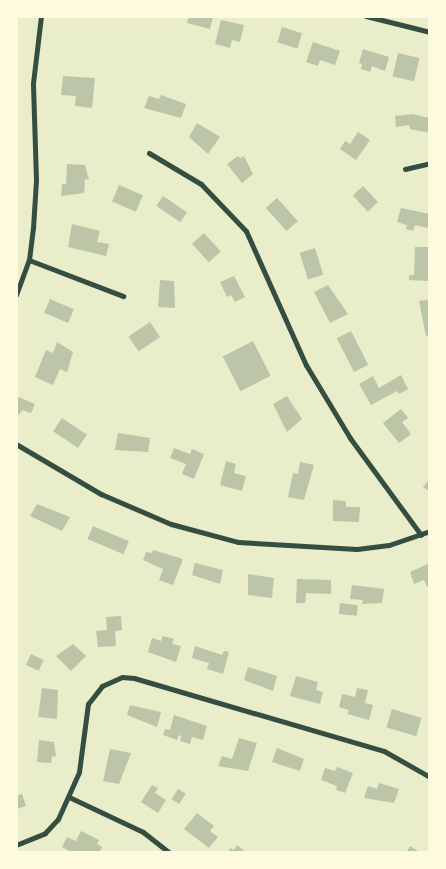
<!DOCTYPE html>
<html>
<head>
<meta charset="utf-8">
<style>
  body { margin:0 }
  #map { position:relative; width:446px; height:869px; overflow:hidden; background:#e9edc9; font-family:"Work Sans",sans-serif }
  div>[style] { position:absolute }
  .building>* { inset:0; background:#bcc5a7; transform-origin:0 0 }
  .minor>* { height:5px; margin:-2.5px; padding:0 2.5px; transform-origin:2.5px; border-radius:2.5px; background:#344e41 }
  span { translate:-50% -50%; white-space:nowrap; text-align:center; line-height:1.15; -webkit-text-stroke:4px #fefae0; paint-order:stroke }
  .frame { position:absolute; inset:0; border:18px solid #fefae0; pointer-events:none }
</style>
</head>
<body>
<div id="map">
  <div class="building">
    <div style="clip-path:polygon(189px 16px,213px 16px,210px 29px,187px 23px)"></div>
    <div style="clip-path:polygon(221px 20px,244px 25px,240px 42px,232px 40px,230px 48px,215px 44px)"></div>
    <div style="left:282px;top:27px;width:21px;height:16px;rotate:17deg"></div>
    <div style="clip-path:polygon(313px 42px,340px 51px,335px 65px,320px 60px,318px 66px,306px 62px)"></div>
    <div style="clip-path:polygon(363px 49px,389px 57px,385px 71px,372px 66px,370px 72px,361px 69px,362px 64px,359px 63px)"></div>
    <div style="left:398px;top:53px;width:22px;height:24px;rotate:13deg"></div>
    <div style="clip-path:polygon(63px 76px,95px 78px,92px 108px,75px 106px,76px 96px,61px 95px)"></div>
    <div style="clip-path:polygon(161px 95px,186px 104px,181px 118px,144px 108px,149px 96px,159px 99px)"></div>
    <div style="clip-path:polygon(412px 114px,430px 118px,430px 133px,410px 129px,409px 125px,396px 127px,395px 116px)"></div>
    <div style="clip-path:polygon(197px 123px,220px 137px,208px 154px,189px 137px)"></div>
    <div style="clip-path:polygon(358px 132px,370px 140px,356px 160px,340px 149px,345px 141px,350px 144px)"></div>
    <div style="clip-path:polygon(238px 156px,240px 158px,244px 156px,253px 174px,242px 183px,227px 164px)"></div>
    <div style="clip-path:polygon(67px 164px,85px 165px,89px 180px,85px 179px,84px 193px,61px 196px,62px 184px,66px 184px)"></div>
    <div style="left:119px;top:185px;width:26px;height:18px;rotate:23deg"></div>
    <div style="left:363px;top:186px;width:22px;height:14px;rotate:47deg"></div>
    <div style="left:163px;top:196px;width:29px;height:12px;rotate:34deg"></div>
    <div style="left:277px;top:198px;width:31px;height:15px;rotate:48deg"></div>
    <div style="clip-path:polygon(401px 208px,430px 214px,428px 228px,415px 225px,413px 231px,406px 229px,407px 225px,397px 222px)"></div>
    <div style="clip-path:polygon(72px 224px,100px 231px,97px 242px,109px 244px,106px 256px,68px 247px)"></div>
    <div style="left:204px;top:233px;width:25px;height:16px;rotate:48deg"></div>
    <div style="clip-path:polygon(415px 247px,429px 247px,428px 281px,409px 280px,409px 275px,414px 275px)"></div>
    <div style="left:315px;top:248px;width:28px;height:16px;rotate:73deg"></div>
    <div style="clip-path:polygon(234px 276px,245px 297px,235px 302px,231px 295px,227px 297px,220px 282px)"></div>
    <div style="clip-path:polygon(160px 280px,174px 281px,175px 308px,158px 307px)"></div>
    <div style="clip-path:polygon(328px 285px,348px 314px,330px 323px,314px 292px)"></div>
    <div style="left:50px;top:299px;width:26px;height:15px;rotate:23deg"></div>
    <div style="clip-path:polygon(430px 299px,430px 335px,426px 336px,419px 301px)"></div>
    <div style="left:150px;top:322px;width:18px;height:26px;rotate:56deg"></div>
    <div style="left:351px;top:331px;width:38px;height:16px;rotate:63deg"></div>
    <div style="left:253px;top:341px;width:39px;height:34px;rotate:63deg"></div>
    <div style="clip-path:polygon(57px 342px,73px 352px,67px 372px,60px 369px,53px 385px,35px 377px,46px 350px,53px 353px)"></div>
    <div style="clip-path:polygon(401px 375px,408px 389px,399px 394px,397px 391px,371px 405px,359px 384px,373px 376px,379px 388px)"></div>
    <div style="clip-path:polygon(16px 396px,35px 404px,31px 413px,22px 410px,20px 414px,16px 413px)"></div>
    <div style="clip-path:polygon(287px 396px,302px 419px,287px 432px,273px 404px)"></div>
    <div style="clip-path:polygon(401px 409px,408px 418px,402px 422px,411px 434px,399px 443px,383px 423px)"></div>
    <div style="left:62px;top:418px;width:30px;height:16px;rotate:34deg"></div>
    <div style="clip-path:polygon(118px 433px,150px 438px,148px 452px,115px 450px)"></div>
    <div style="clip-path:polygon(174px 448px,190px 454px,192px 449px,204px 454px,194px 479px,182px 474px,186px 464px,170px 458px)"></div>
    <div style="clip-path:polygon(226px 461px,236px 464px,234px 473px,246px 476px,242px 491px,220px 485px)"></div>
    <div style="clip-path:polygon(300px 462px,314px 465px,304px 500px,288px 497px,293px 473px,298px 474px)"></div>
    <div style="clip-path:polygon(430px 479px,430px 492px,423px 487px)"></div>
    <div style="clip-path:polygon(333px 500px,346px 501px,346px 507px,360px 507px,359px 522px,333px 521px)"></div>
    <div style="clip-path:polygon(37px 504px,70px 517px,62px 531px,30px 516px)"></div>
    <div style="left:93px;top:526px;width:39px;height:14px;rotate:23deg"></div>
    <div style="clip-path:polygon(153px 550px,183px 559px,173px 585px,159px 580px,163px 569px,143px 560px,146px 552px,152px 553px)"></div>
    <div style="clip-path:polygon(195px 563px,223px 570px,220px 584px,192px 575px)"></div>
    <div style="clip-path:polygon(430px 563px,430px 586px,427px 587px,424px 580px,414px 584px,410px 572px)"></div>
    <div style="clip-path:polygon(248px 574px,274px 578px,272px 598px,248px 595px)"></div>
    <div style="clip-path:polygon(297px 579px,331px 580px,331px 594px,306px 593px,305px 603px,296px 603px)"></div>
    <div style="clip-path:polygon(352px 585px,384px 589px,382px 603px,362px 604px,363px 600px,350px 599px)"></div>
    <div style="left:340px;top:603px;width:18px;height:11px;rotate:6deg"></div>
    <div style="clip-path:polygon(121px 616px,122px 630px,115px 631px,116px 646px,98px 647px,96px 631px,107px 630px,106px 617px)"></div>
    <div style="clip-path:polygon(163px 636px,174px 639px,172px 644px,181px 646px,176px 662px,148px 652px,152px 638px,161px 641px)"></div>
    <div style="clip-path:polygon(73px 644px,86px 656px,71px 671px,56px 656px)"></div>
    <div style="clip-path:polygon(195px 646px,222px 655px,224px 651px,229px 652px,223px 674px,207px 669px,209px 663px,192px 658px)"></div>
    <div style="left:31px;top:654px;width:14px;height:12px;rotate:25deg"></div>
    <div style="clip-path:polygon(248px 667px,277px 676px,273px 691px,244px 680px)"></div>
    <div style="clip-path:polygon(296px 676px,318px 682px,316px 690px,323px 692px,320px 704px,290px 696px)"></div>
    <div style="clip-path:polygon(42px 688px,58px 690px,57px 719px,38px 717px)"></div>
    <div style="clip-path:polygon(357px 688px,368px 690px,365px 703px,373px 705px,369px 720px,347px 714px,349px 710px,339px 707px,342px 694px,355px 697px)"></div>
    <div style="clip-path:polygon(130px 705px,161px 712px,157px 727px,127px 715px)"></div>
    <div style="left:392px;top:709px;width:31px;height:19px;rotate:17deg"></div>
    <div style="clip-path:polygon(174px 715px,207px 726px,203px 740px,192px 737px,190px 744px,180px 741px,181px 736px,179px 735px,177px 740px,163px 735px,165px 729px,170px 730px)"></div>
    <div style="clip-path:polygon(239px 738px,257px 743px,248px 771px,218px 766px,222px 756px,232px 759px)"></div>
    <div style="clip-path:polygon(39px 740px,54px 742px,56px 757px,52px 756px,51px 763px,37px 762px)"></div>
    <div style="clip-path:polygon(277px 748px,304px 759px,300px 771px,272px 762px)"></div>
    <div style="clip-path:polygon(110px 749px,131px 753px,119px 784px,103px 781px)"></div>
    <div style="clip-path:polygon(337px 767px,353px 773px,345px 793px,336px 790px,337px 786px,321px 780px,325px 768px,335px 771px)"></div>
    <div style="clip-path:polygon(379px 783px,399px 789px,394px 803px,364px 798px,368px 786px,377px 789px)"></div>
    <div style="clip-path:polygon(152px 785px,158px 788px,155px 793px,166px 800px,158px 813px,141px 802px)"></div>
    <div style="left:178px;top:789px;width:9px;height:12px;rotate:32deg"></div>
    <div style="clip-path:polygon(22px 794px,26px 806px,16px 809px,16px 796px)"></div>
    <div style="clip-path:polygon(197px 813px,214px 826px,210px 831px,218px 837px,209px 848px,184px 829px)"></div>
    <div style="clip-path:polygon(81px 831px,99px 840px,97px 844px,102px 847px,99px 853px,73px 853px,62px 847px,67px 837px,76px 841px)"></div>
    <div style="clip-path:polygon(237px 845px,247px 853px,227px 853px,231px 848px,234px 850px)"></div>
    <div style="clip-path:polygon(410px 846px,421px 853px,406px 853px)"></div>
  </div>
  <div class="minor">
    <div style="left:366px;top:16px;width:66px;rotate:14deg"></div>
    <div style="left:149px;top:153px;width:61px;rotate:30.8deg"></div>
    <div style="left:201px;top:184px;width:65px;rotate:46.2deg"></div>
    <div style="left:246px;top:231px;width:147px;rotate:65.9deg"></div>
    <div style="left:306px;top:365px;width:85px;rotate:58.9deg"></div>
    <div style="left:350px;top:438px;width:120px;rotate:53.8deg"></div>
    <div style="left:405px;top:169px;width:26px;rotate:-13deg"></div>
    <div style="left:29px;top:260px;width:101px;rotate:21deg"></div>
    <div style="left:16px;top:295px;width:37px;rotate:-70deg"></div>
    <div style="left:29px;top:260px;width:32px;rotate:-83deg"></div>
    <div style="left:33px;top:228px;width:48px;rotate:-86.4deg"></div>
    <div style="left:36px;top:180px;width:97px;rotate:-91.8deg"></div>
    <div style="left:33px;top:83px;width:67px;rotate:-83.2deg"></div>
    <div style="left:16px;top:444px;width:99px;rotate:30.5deg"></div>
    <div style="left:101px;top:494px;width:76px;rotate:23.2deg"></div>
    <div style="left:171px;top:524px;width:69px;rotate:15deg"></div>
    <div style="left:238px;top:542px;width:119px;rotate:3.4deg"></div>
    <div style="left:357px;top:549px;width:32px;rotate:-7deg"></div>
    <div style="left:389px;top:545px;width:43px;rotate:-18.9deg"></div>
    <div style="left:69px;top:797px;width:82px;rotate:25.3deg"></div>
    <div style="left:143px;top:832px;width:34px;rotate:38deg"></div>
    <div style="left:16px;top:845px;width:31px;rotate:-22deg"></div>
    <div style="left:45px;top:833px;width:19px;rotate:-47deg"></div>
    <div style="left:58px;top:819px;width:51px;rotate:-65.9deg"></div>
    <div style="left:79px;top:772px;width:69px;rotate:-82.5deg"></div>
    <div style="left:88px;top:704px;width:23px;rotate:-52deg"></div>
    <div style="left:102px;top:686px;width:22px;rotate:-24deg"></div>
    <div style="left:122px;top:677px;width:12px;rotate:5deg"></div>
    <div style="left:134px;top:678px;width:260px;rotate:16.3deg"></div>
    <div style="left:384px;top:751px;width:53px;rotate:29.5deg"></div>
  </div>
  <div class="frame"></div>
</div>
</body>
</html>
